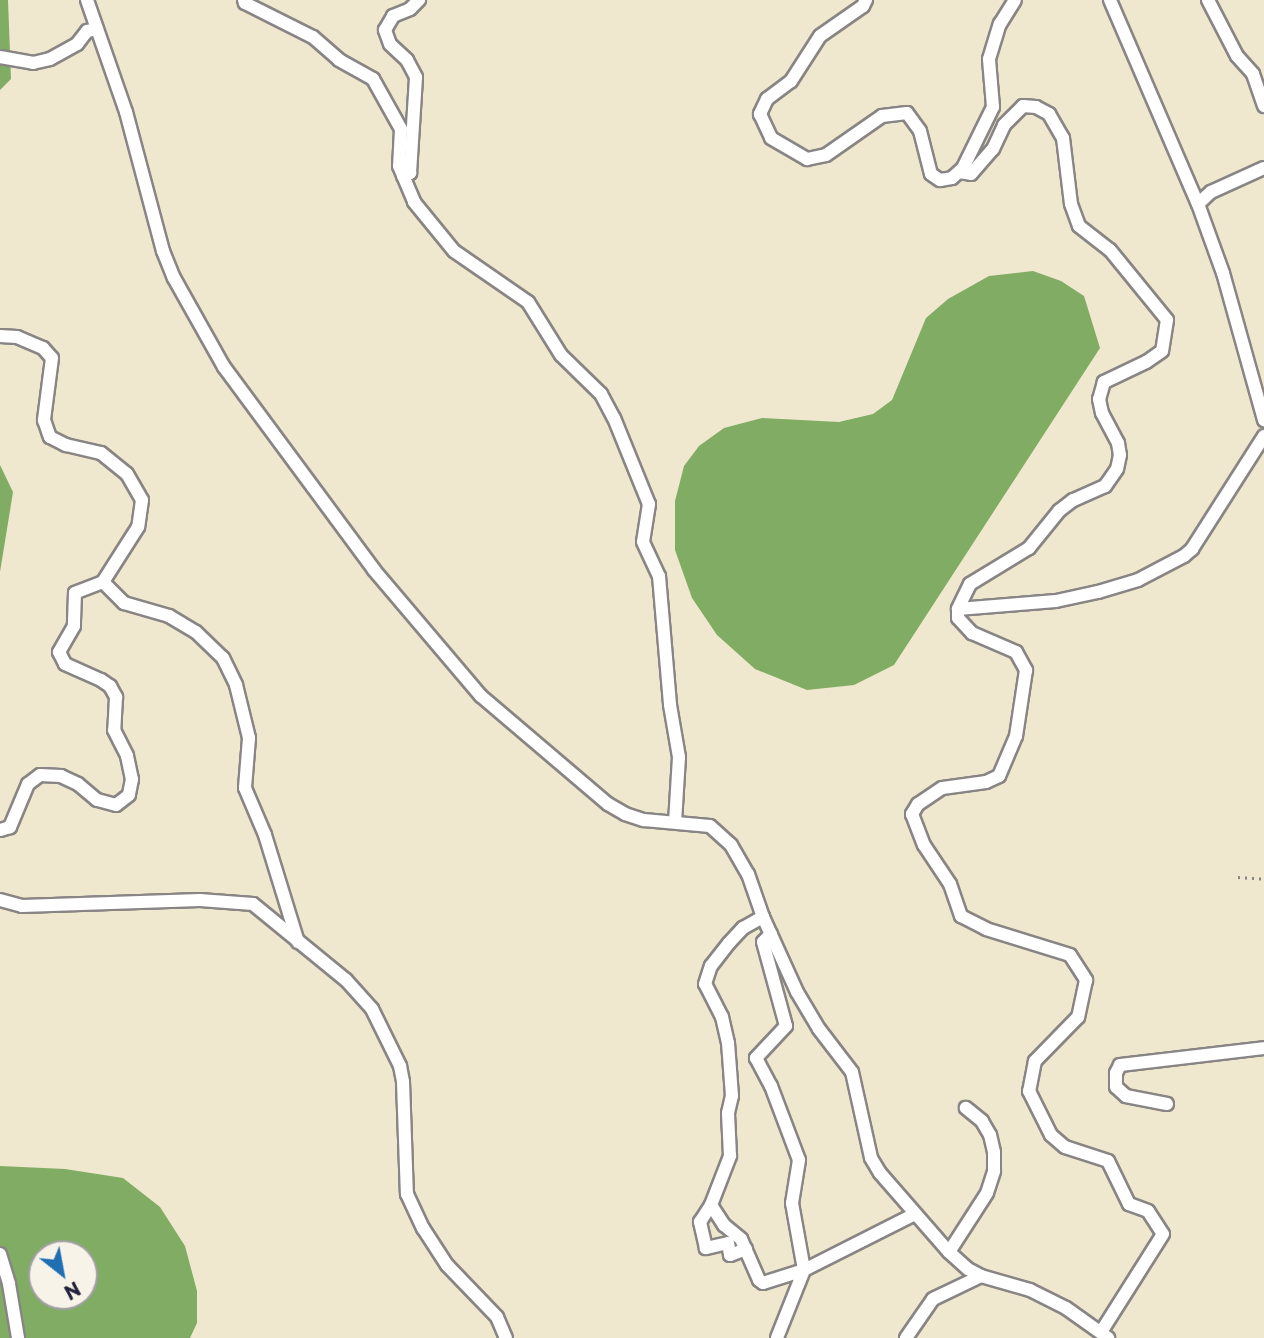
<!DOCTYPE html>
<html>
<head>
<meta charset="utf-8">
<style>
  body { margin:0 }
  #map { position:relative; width:1264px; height:1338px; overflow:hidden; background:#efe8ce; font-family:"Playpen Sans",sans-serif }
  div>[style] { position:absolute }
  .forest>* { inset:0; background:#81ac64 }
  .path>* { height:2.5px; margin-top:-1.25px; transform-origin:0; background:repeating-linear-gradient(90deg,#888584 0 2px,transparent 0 7px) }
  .roads { filter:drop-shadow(2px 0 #888584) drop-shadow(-2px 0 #888584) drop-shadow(0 2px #888584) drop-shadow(0 -2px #888584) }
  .minor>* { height:12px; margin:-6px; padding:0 6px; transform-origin:6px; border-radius:6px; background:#fff }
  span { translate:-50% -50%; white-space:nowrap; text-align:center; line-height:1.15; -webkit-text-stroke:7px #f7f3e8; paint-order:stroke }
  .north { position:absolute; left:28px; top:1240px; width:70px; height:70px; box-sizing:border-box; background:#f7f3e8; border:2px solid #a29fa3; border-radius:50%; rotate:149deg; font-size:19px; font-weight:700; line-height:28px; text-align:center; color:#22223b }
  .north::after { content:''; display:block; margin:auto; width:24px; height:32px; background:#1f6fb2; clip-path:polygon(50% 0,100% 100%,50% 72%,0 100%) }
</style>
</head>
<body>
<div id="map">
  <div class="forest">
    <div style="clip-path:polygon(0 0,8px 0,11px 79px,0 90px)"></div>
    <div style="clip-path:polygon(1033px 271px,1061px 281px,1084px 296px,1100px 348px,894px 665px,854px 685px,807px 690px,755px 669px,717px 635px,692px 598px,675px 550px,675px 501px,684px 466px,699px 446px,724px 428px,762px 418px,839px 422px,873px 414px,892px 400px,926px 318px,948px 299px,989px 276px)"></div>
    <div style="clip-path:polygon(0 465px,13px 492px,0 572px)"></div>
    <div style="clip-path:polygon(evenodd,0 1166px,65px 1169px,123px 1178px,160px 1207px,185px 1246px,197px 1291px,197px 1323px,190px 1338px,0 1338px,0 1166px,42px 1254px,84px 1254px,84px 1296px,42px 1296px,42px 1254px)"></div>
  </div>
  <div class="path">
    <div style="left:1238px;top:877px;width:26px;rotate:4deg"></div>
  </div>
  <div class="roads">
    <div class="minor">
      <div style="left:87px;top:0;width:119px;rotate:70.8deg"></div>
      <div style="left:126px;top:112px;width:144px;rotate:75.1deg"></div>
      <div style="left:163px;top:251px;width:29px;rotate:68deg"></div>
      <div style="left:174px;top:278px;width:102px;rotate:60.7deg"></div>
      <div style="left:224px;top:367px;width:252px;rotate:53.5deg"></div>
      <div style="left:374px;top:570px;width:165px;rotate:49.7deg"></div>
      <div style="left:481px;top:696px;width:167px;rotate:40.4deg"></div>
      <div style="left:608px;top:804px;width:20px;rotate:30deg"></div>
      <div style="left:625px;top:814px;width:20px;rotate:18deg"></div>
      <div style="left:644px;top:820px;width:66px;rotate:5.2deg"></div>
      <div style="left:710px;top:826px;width:28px;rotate:42deg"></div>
      <div style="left:731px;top:845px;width:34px;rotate:60deg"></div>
      <div style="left:748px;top:874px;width:46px;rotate:70.8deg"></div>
      <div style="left:763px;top:917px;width:82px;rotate:65.6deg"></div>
      <div style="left:797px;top:992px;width:43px;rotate:59.3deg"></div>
      <div style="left:819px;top:1029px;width:54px;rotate:52.5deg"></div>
      <div style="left:852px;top:1072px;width:88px;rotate:77.5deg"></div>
      <div style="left:871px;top:1158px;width:17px;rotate:59deg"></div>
      <div style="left:880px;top:1173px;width:105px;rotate:48.9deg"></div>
      <div style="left:949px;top:1252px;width:25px;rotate:42deg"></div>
      <div style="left:968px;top:1269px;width:15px;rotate:28deg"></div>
      <div style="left:981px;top:1276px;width:51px;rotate:15.9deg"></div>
      <div style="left:1030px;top:1290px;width:40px;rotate:26.6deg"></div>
      <div style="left:1066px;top:1308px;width:52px;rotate:35.5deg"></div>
      <div style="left:244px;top:0;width:3px;rotate:72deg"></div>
      <div style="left:245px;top:3px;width:76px;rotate:26.6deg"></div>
      <div style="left:313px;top:37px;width:35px;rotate:41deg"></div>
      <div style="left:339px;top:60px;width:39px;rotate:29deg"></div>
      <div style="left:373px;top:79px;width:57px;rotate:60.8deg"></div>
      <div style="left:401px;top:129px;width:37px;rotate:93deg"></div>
      <div style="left:399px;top:166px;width:39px;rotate:67deg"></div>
      <div style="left:414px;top:202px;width:63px;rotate:50.8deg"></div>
      <div style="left:454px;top:251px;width:90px;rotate:34.6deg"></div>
      <div style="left:528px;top:302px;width:62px;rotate:58.1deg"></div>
      <div style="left:561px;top:355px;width:56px;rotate:44.3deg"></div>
      <div style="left:601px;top:394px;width:27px;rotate:62deg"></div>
      <div style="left:614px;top:418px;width:93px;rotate:67.9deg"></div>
      <div style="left:649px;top:504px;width:38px;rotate:99deg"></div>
      <div style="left:643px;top:542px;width:38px;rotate:65deg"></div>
      <div style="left:659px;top:576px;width:129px;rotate:85.1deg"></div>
      <div style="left:670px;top:705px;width:53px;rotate:80.2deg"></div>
      <div style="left:679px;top:757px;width:65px;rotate:93.5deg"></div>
      <div style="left:866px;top:0;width:7px;rotate:117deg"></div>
      <div style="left:863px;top:6px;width:52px;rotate:145.1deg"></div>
      <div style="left:820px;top:36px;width:54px;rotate:122.8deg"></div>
      <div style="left:791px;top:81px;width:30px;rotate:143deg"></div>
      <div style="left:767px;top:99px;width:17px;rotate:115deg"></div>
      <div style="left:760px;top:114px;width:26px;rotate:65deg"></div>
      <div style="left:771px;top:138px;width:42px;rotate:30.3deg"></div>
      <div style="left:807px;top:159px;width:19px;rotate:-12deg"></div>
      <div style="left:826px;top:155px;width:68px;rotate:-34.9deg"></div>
      <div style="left:882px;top:116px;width:25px;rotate:-7deg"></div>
      <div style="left:907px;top:113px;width:22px;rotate:54deg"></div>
      <div style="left:920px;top:131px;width:44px;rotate:75.7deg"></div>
      <div style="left:931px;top:174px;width:11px;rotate:34deg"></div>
      <div style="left:940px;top:180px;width:12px;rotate:-9deg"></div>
      <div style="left:952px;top:178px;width:15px;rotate:-42deg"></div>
      <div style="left:963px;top:168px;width:68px;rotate:-63.8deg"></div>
      <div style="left:993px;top:107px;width:48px;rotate:-94.8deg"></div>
      <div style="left:989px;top:59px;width:37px;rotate:-73deg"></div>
      <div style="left:1000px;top:24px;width:28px;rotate:-58deg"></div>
      <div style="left:1110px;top:0;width:222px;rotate:66.7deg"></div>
      <div style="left:1198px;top:204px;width:73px;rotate:70.1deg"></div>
      <div style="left:1223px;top:273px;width:153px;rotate:74.4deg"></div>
      <div style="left:1208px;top:0;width:63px;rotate:62.6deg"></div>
      <div style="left:1237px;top:56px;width:24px;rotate:48deg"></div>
      <div style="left:1253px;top:74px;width:34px;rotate:71deg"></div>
      <div style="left:0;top:57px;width:34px;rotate:10deg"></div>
      <div style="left:33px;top:63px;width:17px;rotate:-13deg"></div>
      <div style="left:50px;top:59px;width:31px;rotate:-29deg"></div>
      <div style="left:77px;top:44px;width:16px;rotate:-52deg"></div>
      <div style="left:87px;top:31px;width:10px;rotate:-11deg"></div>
      <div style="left:959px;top:172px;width:12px;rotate:9deg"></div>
      <div style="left:971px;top:174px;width:33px;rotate:-49deg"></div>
      <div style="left:993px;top:149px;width:26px;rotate:-65deg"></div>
      <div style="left:1004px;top:125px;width:27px;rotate:-45deg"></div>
      <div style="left:1023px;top:106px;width:13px;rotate:4deg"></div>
      <div style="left:1036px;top:107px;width:15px;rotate:28deg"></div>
      <div style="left:1049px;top:114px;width:28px;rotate:60deg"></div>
      <div style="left:1063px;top:138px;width:66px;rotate:83.1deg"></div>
      <div style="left:1071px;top:204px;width:23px;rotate:70deg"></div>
      <div style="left:1079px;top:226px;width:39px;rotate:38deg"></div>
      <div style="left:1110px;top:250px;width:90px;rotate:50.8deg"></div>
      <div style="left:1167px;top:320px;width:31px;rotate:99deg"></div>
      <div style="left:1162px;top:351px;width:19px;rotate:145deg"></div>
      <div style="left:1146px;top:362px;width:47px;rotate:154.5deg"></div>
      <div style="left:1104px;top:382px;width:18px;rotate:106deg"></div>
      <div style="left:1099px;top:399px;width:14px;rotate:78deg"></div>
      <div style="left:1102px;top:413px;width:34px;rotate:62deg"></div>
      <div style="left:1118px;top:443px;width:12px;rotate:81deg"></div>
      <div style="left:1120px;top:455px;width:14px;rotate:102deg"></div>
      <div style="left:1117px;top:469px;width:21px;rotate:125deg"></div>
      <div style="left:1105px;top:486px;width:35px;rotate:156deg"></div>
      <div style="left:1073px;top:500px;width:18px;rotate:142deg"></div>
      <div style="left:1059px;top:511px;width:48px;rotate:129deg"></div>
      <div style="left:1029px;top:548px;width:69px;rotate:148.6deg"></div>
      <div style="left:970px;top:584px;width:28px;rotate:116deg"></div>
      <div style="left:958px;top:609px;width:9px;rotate:90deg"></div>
      <div style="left:958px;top:618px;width:21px;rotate:47deg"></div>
      <div style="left:972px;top:633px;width:48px;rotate:23.4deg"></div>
      <div style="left:1016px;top:652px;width:21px;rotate:61deg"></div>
      <div style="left:1026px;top:670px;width:67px;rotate:98.6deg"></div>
      <div style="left:1016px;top:736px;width:43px;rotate:113deg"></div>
      <div style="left:999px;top:776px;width:14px;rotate:155deg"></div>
      <div style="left:986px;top:782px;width:44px;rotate:172.2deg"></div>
      <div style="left:942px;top:788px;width:29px;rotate:146deg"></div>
      <div style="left:918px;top:804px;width:12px;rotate:121deg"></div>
      <div style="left:912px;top:814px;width:33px;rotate:69deg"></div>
      <div style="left:924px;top:845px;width:47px;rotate:56.3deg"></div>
      <div style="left:950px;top:884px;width:34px;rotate:71deg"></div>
      <div style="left:961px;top:916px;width:28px;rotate:27deg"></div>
      <div style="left:986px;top:929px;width:88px;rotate:17.2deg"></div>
      <div style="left:1070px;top:955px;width:30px;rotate:57deg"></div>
      <div style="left:1086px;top:980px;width:38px;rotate:102deg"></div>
      <div style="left:1078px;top:1017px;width:62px;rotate:134.3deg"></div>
      <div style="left:1035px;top:1061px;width:31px;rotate:101deg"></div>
      <div style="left:1029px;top:1091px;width:49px;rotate:63.4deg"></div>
      <div style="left:1051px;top:1135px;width:18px;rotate:41deg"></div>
      <div style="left:1065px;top:1147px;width:45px;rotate:18deg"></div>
      <div style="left:1108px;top:1161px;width:48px;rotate:64deg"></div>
      <div style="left:1129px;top:1204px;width:20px;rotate:20deg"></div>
      <div style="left:1148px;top:1211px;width:27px;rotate:57deg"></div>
      <div style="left:1163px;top:1234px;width:116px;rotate:122.3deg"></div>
      <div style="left:403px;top:176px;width:8px;rotate:-23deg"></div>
      <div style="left:410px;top:173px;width:96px;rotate:-86.4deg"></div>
      <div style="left:416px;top:77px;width:19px;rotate:-118deg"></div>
      <div style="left:407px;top:60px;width:23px;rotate:-137deg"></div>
      <div style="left:390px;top:44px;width:15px;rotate:-110deg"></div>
      <div style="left:385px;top:30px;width:16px;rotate:-60deg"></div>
      <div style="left:393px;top:16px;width:18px;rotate:-22deg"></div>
      <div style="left:410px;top:9px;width:13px;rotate:-45deg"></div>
      <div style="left:1198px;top:204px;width:18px;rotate:-43deg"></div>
      <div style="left:1211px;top:192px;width:58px;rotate:-24.4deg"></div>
      <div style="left:0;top:336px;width:17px;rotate:3deg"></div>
      <div style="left:17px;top:337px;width:28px;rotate:23deg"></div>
      <div style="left:43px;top:348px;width:13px;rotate:48deg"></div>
      <div style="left:52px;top:358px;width:63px;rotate:97.4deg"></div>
      <div style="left:44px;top:420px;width:18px;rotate:71deg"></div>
      <div style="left:50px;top:437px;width:18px;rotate:27deg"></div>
      <div style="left:66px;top:445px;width:36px;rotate:13deg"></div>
      <div style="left:101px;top:453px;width:33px;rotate:39deg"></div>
      <div style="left:127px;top:474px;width:30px;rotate:60deg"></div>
      <div style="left:142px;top:500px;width:27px;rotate:98deg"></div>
      <div style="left:138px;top:527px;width:65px;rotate:122.5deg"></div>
      <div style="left:103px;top:582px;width:30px;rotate:159deg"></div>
      <div style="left:75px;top:593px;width:33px;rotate:92deg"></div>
      <div style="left:74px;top:626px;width:30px;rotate:120deg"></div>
      <div style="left:59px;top:652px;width:13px;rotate:63deg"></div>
      <div style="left:65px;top:664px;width:39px;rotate:24deg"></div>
      <div style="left:101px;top:680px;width:11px;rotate:34deg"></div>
      <div style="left:110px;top:686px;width:13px;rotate:61deg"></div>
      <div style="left:116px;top:697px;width:33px;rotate:93deg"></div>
      <div style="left:114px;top:730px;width:29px;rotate:63deg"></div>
      <div style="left:127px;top:756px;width:24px;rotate:78deg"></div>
      <div style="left:132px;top:779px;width:16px;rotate:101deg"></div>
      <div style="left:129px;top:795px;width:16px;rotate:142deg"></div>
      <div style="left:116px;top:805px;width:20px;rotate:-165deg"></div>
      <div style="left:97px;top:800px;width:25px;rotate:-140deg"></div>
      <div style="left:78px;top:784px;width:19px;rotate:-155deg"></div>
      <div style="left:61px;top:776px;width:21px;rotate:-177deg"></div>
      <div style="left:40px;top:775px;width:15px;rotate:143deg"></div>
      <div style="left:28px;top:784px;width:47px;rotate:112.7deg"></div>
      <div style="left:10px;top:827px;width:10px;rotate:163deg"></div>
      <div style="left:103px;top:582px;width:30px;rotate:45deg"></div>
      <div style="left:124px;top:603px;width:47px;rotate:16.1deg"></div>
      <div style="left:169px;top:616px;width:31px;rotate:31deg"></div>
      <div style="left:196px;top:632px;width:37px;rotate:44deg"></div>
      <div style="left:223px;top:658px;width:30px;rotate:64deg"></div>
      <div style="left:236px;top:685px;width:55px;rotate:76.2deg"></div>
      <div style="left:249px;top:738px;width:50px;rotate:94.6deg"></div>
      <div style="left:245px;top:788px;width:51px;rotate:66.9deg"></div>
      <div style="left:265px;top:835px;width:112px;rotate:72.9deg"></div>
      <div style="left:958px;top:609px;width:98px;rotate:-4.7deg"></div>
      <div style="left:1056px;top:601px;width:43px;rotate:-12.1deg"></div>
      <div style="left:1098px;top:592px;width:42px;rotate:-16.7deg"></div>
      <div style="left:1138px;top:580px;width:52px;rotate:-27.6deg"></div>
      <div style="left:1184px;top:556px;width:11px;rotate:-41deg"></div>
      <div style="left:1192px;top:549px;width:134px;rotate:-57.5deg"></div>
      <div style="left:0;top:900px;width:23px;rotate:15deg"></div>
      <div style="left:22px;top:906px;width:178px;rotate:-1.9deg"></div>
      <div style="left:200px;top:900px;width:53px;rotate:4.3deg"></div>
      <div style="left:253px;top:904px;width:120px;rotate:39.3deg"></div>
      <div style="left:346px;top:980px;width:39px;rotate:48deg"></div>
      <div style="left:372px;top:1009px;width:64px;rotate:63.8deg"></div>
      <div style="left:400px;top:1066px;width:16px;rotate:79deg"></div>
      <div style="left:403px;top:1082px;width:112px;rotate:88deg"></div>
      <div style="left:407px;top:1194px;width:38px;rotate:65deg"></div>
      <div style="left:423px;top:1228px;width:44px;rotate:57deg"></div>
      <div style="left:447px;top:1265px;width:72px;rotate:46.1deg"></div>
      <div style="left:497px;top:1317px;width:23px;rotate:67deg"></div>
      <div style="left:771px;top:934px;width:11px;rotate:135deg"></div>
      <div style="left:763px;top:942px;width:87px;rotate:74.7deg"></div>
      <div style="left:786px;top:1026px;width:44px;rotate:133.2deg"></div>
      <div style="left:756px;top:1058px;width:32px;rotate:62deg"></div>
      <div style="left:771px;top:1086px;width:79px;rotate:69.3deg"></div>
      <div style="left:799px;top:1160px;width:44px;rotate:99.2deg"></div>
      <div style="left:792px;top:1203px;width:68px;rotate:79.8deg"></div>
      <div style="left:804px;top:1270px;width:73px;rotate:111.7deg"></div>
      <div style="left:1167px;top:1104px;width:42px;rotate:-169deg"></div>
      <div style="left:1126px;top:1096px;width:13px;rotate:-138deg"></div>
      <div style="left:1116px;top:1087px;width:14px;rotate:-90deg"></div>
      <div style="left:1116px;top:1073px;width:9px;rotate:-63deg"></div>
      <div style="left:1120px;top:1065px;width:145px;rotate:-6.7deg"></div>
      <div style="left:711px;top:1205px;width:24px;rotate:57deg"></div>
      <div style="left:724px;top:1225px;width:22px;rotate:39deg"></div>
      <div style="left:741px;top:1239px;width:45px;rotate:66.3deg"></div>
      <div style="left:759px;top:1280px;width:5px;rotate:37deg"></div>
      <div style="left:763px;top:1283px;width:43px;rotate:-17.6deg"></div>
      <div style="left:804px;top:1270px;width:124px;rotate:-26.8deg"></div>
      <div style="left:746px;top:1249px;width:17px;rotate:159deg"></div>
      <div style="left:730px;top:1255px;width:12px;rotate:-99deg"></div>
      <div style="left:728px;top:1243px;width:23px;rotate:167deg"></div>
      <div style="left:706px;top:1248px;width:27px;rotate:-103deg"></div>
      <div style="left:700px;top:1222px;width:20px;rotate:-57deg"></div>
      <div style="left:711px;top:1205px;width:53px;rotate:-68.8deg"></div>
      <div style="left:730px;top:1156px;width:43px;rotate:-92.7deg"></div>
      <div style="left:728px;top:1113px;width:17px;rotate:-77deg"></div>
      <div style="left:732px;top:1096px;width:53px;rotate:-94.3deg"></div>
      <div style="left:728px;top:1043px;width:27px;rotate:-103deg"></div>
      <div style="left:722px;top:1017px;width:37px;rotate:-117deg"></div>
      <div style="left:705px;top:984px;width:19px;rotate:-72deg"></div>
      <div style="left:711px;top:966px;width:29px;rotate:-52deg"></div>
      <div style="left:729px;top:943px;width:21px;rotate:-47deg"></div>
      <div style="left:743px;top:928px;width:23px;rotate:-29deg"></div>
      <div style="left:949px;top:1252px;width:70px;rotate:-57.2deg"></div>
      <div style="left:987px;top:1193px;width:23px;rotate:-72deg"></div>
      <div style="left:994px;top:1171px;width:19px;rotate:-90deg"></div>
      <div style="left:994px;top:1152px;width:17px;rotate:-103deg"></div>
      <div style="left:990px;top:1135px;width:16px;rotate:-120deg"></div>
      <div style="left:982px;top:1121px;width:21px;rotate:-141deg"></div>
      <div style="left:0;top:1254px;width:31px;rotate:73deg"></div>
      <div style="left:9px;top:1284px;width:55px;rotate:80.5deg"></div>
      <div style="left:906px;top:1338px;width:47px;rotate:-55.3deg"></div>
      <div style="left:933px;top:1299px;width:53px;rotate:-25.6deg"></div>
    </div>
  </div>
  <div class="north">N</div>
</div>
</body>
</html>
